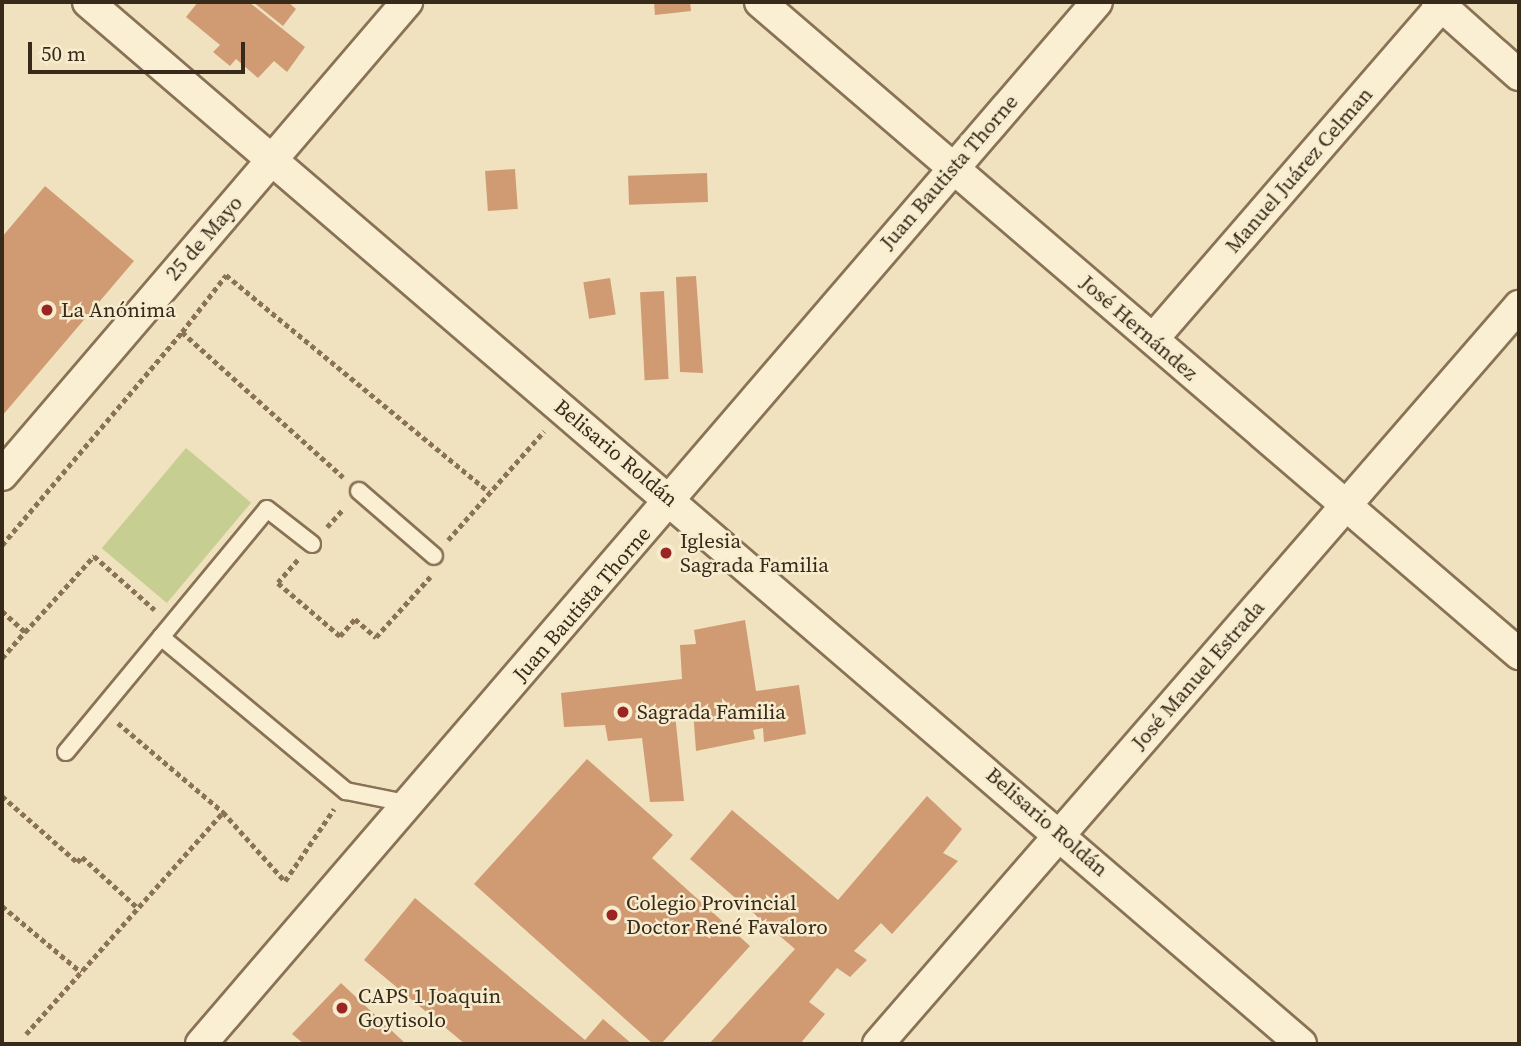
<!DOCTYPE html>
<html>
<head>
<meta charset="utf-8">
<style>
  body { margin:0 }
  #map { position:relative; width:1521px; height:1046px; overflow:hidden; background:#f0e2be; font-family:"Source Serif 4",serif }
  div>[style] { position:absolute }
  .green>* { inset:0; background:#c6ce92; transform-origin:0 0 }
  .building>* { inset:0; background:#d09b72; transform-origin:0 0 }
  .path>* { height:4.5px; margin-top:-2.25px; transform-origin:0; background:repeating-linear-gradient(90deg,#897256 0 5px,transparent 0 8.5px) }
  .roads { filter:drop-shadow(2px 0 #897256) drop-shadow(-2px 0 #897256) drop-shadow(0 2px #897256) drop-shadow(0 -2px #897256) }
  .lane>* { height:16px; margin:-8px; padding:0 8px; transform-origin:8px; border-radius:8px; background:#faefd2 }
  .street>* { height:30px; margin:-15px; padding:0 15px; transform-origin:15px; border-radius:15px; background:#faefd2 }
  .dots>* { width:19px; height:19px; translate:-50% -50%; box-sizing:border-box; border:4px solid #f7ecce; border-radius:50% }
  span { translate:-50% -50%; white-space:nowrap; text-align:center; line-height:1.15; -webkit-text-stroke:5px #f7ecce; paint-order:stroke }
  .street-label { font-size:21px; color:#372a1b }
  .poi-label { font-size:21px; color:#372a1b }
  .left { translate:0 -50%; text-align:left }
  .frame { position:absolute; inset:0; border:4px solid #372a1b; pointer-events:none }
  .scale { position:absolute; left:28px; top:42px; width:217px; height:32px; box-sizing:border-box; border:4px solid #372a1b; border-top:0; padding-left:9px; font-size:21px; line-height:24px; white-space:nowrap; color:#372a1b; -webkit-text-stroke:5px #f7ecce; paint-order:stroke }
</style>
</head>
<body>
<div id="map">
  <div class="green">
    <div style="left:186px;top:448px;width:85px;height:131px;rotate:40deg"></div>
  </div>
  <div class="building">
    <div style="clip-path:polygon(198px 2px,249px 2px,305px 47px,287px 72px,274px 61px,258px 78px,236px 59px,230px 66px,213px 52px,220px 45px,186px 17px)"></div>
    <div style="clip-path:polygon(253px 2px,288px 2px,296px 9px,283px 26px)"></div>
    <div style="clip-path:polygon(654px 2px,690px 2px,691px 11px,655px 15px)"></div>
    <div style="left:515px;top:169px;width:40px;height:30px;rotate:86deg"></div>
    <div style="left:707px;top:173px;width:29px;height:79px;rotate:88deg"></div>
    <div style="clip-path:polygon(45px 186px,134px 261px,2px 416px,2px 237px)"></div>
    <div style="clip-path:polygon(696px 276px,703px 373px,680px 372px,676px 277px)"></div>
    <div style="left:610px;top:278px;width:37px;height:27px;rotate:81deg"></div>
    <div style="left:664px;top:291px;width:88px;height:24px;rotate:87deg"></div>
    <div style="clip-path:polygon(745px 620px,756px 691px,799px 685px,806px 734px,764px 742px,763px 728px,753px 730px,755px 739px,696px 751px,693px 710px,675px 714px,684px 801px,650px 802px,642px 738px,608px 741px,605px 725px,564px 727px,561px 693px,682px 679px,680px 645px,696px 644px,694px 630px)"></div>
    <div style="clip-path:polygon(587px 759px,673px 835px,652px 858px,750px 946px,661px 1044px,653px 1044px,474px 884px)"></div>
    <div style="clip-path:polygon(927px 796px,962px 829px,943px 853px,958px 861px,892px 934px,881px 923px,854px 951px,867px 960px,850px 977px,837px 968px,809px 1002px,825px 1014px,800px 1044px,709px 1044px,795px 949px,690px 859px,732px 810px,838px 900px)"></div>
    <div style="clip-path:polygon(415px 898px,585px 1040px,603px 1019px,632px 1044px,465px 1044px,364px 960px)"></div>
    <div style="clip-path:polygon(341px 983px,406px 1044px,304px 1044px,292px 1034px)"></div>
  </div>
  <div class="path">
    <div style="left:182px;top:332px;width:72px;rotate:-52.3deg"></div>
    <div style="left:226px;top:275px;width:341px;rotate:39.5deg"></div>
    <div style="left:327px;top:527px;width:25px;rotate:-48deg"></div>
    <div style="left:448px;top:540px;width:145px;rotate:-48.6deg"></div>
    <div style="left:2px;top:545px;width:279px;rotate:-49.8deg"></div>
    <div style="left:182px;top:332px;width:217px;rotate:42deg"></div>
    <div style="left:298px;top:560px;width:30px;rotate:131deg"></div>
    <div style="left:278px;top:583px;width:82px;rotate:40.5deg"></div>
    <div style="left:340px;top:636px;width:23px;rotate:-49deg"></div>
    <div style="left:355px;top:619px;width:28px;rotate:41deg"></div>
    <div style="left:376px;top:637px;width:81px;rotate:-48deg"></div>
    <div style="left:2px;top:611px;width:31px;rotate:42deg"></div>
    <div style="left:25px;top:632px;width:103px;rotate:-47.8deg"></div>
    <div style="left:94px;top:556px;width:81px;rotate:41.5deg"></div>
    <div style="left:2px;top:658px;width:35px;rotate:-49deg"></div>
    <div style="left:118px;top:723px;width:138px;rotate:40.3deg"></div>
    <div style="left:223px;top:812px;width:93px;rotate:48.1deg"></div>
    <div style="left:285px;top:881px;width:87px;rotate:-55.8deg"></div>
    <div style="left:2px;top:796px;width:100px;rotate:41.3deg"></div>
    <div style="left:77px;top:862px;width:7px;rotate:-45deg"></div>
    <div style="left:82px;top:857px;width:76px;rotate:42.3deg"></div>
    <div style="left:2px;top:906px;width:103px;rotate:39.9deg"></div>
    <div style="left:26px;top:1034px;width:297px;rotate:-48.4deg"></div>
  </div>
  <div class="roads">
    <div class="lane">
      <div style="left:359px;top:491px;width:99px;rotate:40.9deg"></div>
      <div style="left:161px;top:637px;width:241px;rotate:39.8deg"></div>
      <div style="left:346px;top:791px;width:65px;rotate:11.5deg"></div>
      <div style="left:66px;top:752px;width:315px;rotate:-50.4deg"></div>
      <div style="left:267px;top:509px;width:57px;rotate:37.9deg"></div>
    </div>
    <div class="street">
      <div style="left:88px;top:2px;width:1599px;rotate:40.66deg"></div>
      <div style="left:760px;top:2px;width:1001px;rotate:40.66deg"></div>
      <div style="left:1437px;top:2px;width:110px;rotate:41.7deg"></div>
      <div style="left:1153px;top:339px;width:446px;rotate:-49.1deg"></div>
      <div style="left:2px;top:475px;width:623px;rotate:-49.43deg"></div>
      <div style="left:201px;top:1044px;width:1374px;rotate:-49.31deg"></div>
      <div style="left:878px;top:1044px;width:978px;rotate:-49.02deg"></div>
    </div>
  </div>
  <div class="dots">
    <div style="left:47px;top:310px;background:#9b2523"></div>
    <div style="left:666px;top:553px;background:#9b2523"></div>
    <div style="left:623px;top:712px;background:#9b2523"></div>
    <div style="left:612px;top:915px;background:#9b2523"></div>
    <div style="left:342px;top:1008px;background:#9b2523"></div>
  </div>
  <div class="street-label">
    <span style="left:1299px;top:170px;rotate:-49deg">Manuel Juárez Celman</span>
    <span style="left:949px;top:172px;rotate:-49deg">Juan Bautista Thorne</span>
    <span style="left:204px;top:238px;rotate:-49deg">25 de Mayo</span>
    <span style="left:1139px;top:328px;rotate:41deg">José Hernández</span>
    <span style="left:616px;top:453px;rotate:40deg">Belisario Roldán</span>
    <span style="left:582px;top:604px;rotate:-49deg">Juan Bautista Thorne</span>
    <span style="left:1198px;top:675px;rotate:-49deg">José Manuel Estrada</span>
    <span style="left:1047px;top:822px;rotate:41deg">Belisario Roldán</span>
  </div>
  <div class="poi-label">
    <span class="left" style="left:61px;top:310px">La Anónima</span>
    <span class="left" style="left:680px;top:553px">Iglesia<br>Sagrada Familia</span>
    <span class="left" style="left:637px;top:712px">Sagrada Familia</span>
    <span class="left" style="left:626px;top:915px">Colegio Provincial<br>Doctor René Favaloro</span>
    <span class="left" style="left:358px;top:1008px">CAPS 1 Joaquin<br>Goytisolo</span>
  </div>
  <div class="frame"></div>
  <div class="scale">50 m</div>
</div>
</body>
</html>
